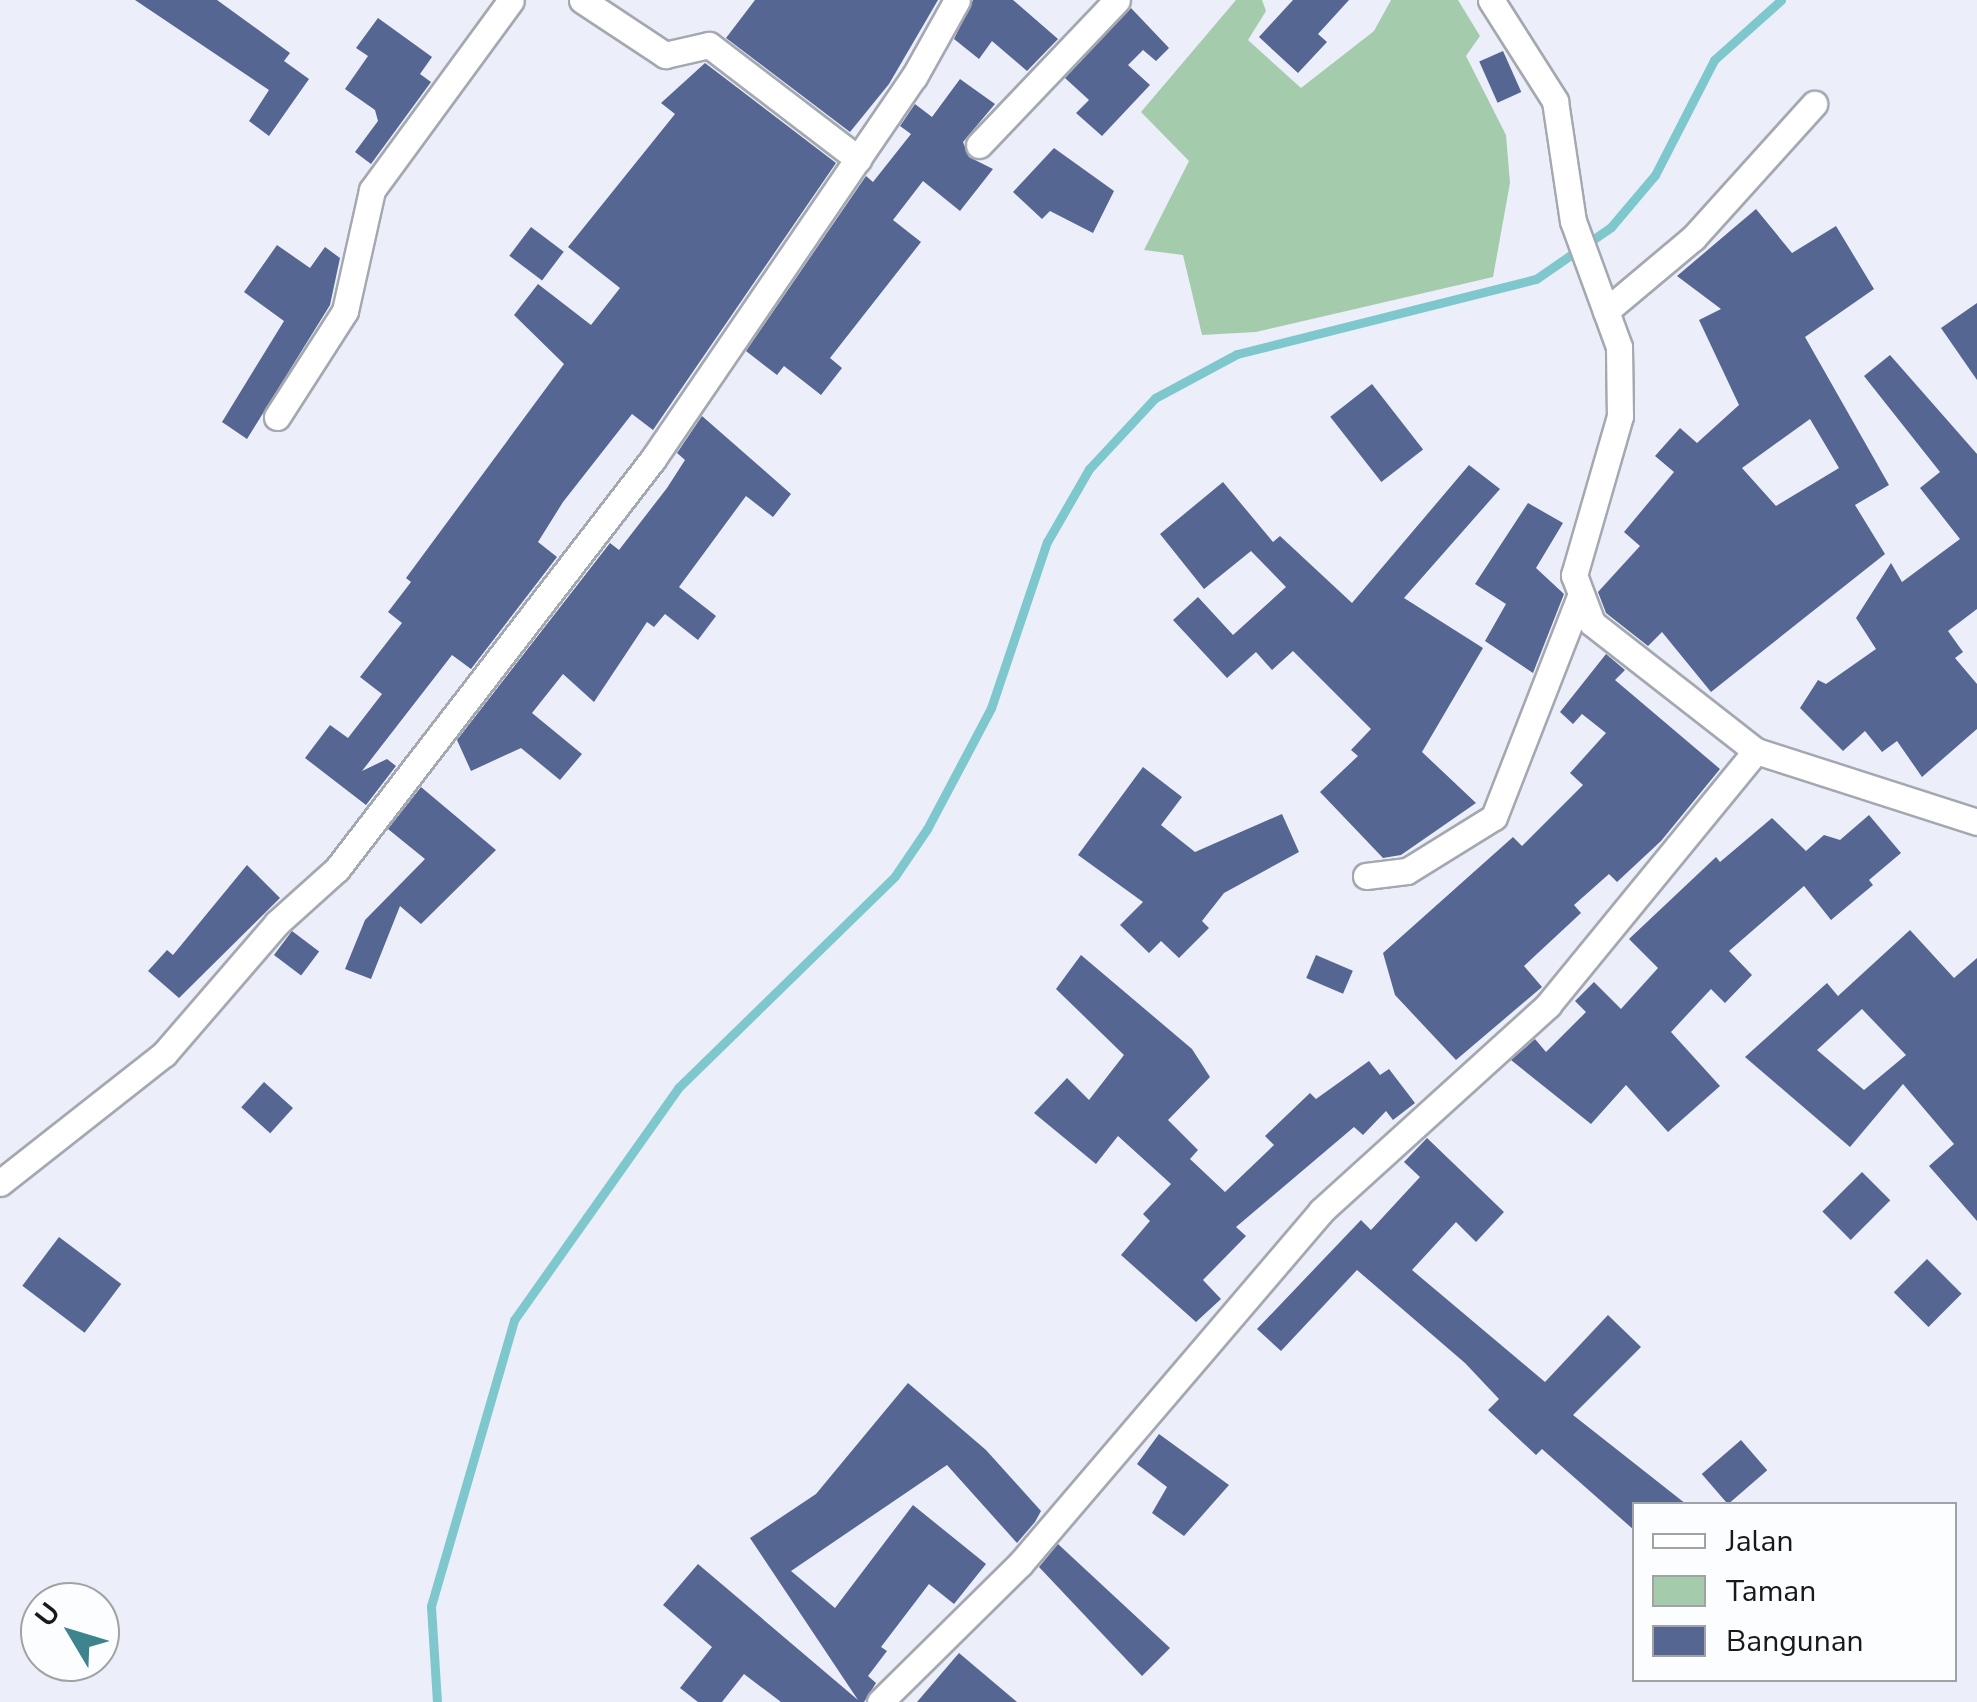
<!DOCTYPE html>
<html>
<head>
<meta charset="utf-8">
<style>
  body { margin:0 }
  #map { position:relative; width:1977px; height:1702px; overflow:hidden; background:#eceff9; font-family:"Nunito Sans",sans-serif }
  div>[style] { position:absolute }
  .green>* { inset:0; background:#a3cbac }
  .stream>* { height:9px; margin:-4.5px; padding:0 4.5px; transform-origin:4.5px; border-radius:4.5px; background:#7ec8cd }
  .building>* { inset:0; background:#556692; transform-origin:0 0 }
  .roads { filter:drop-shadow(2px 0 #a4a8b0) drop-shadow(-2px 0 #a4a8b0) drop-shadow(0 2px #a4a8b0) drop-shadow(0 -2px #a4a8b0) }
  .street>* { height:25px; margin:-12.5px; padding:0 12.5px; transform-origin:12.5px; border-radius:12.5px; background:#fff }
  span { translate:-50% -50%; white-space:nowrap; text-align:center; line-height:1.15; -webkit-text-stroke:10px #fcfdff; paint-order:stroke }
  .legend { position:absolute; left:1632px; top:1502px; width:325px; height:180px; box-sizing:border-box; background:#fcfdff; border:2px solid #a1a2a4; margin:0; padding:12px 18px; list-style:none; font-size:30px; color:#18191c }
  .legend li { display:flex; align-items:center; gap:20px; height:50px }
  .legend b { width:50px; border:2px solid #a1a2a4 }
  .north { position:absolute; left:20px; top:1582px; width:100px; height:100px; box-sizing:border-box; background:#fcfdff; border:2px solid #a1a2a4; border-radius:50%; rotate:308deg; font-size:28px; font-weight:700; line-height:40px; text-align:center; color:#18191c }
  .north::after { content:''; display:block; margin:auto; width:35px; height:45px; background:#3d848d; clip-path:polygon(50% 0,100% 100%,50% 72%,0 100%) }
</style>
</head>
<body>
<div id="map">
  <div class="green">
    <div style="clip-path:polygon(1236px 0,1262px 0,1266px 11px,1248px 40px,1301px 88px,1374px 31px,1391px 0,1458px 0,1480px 36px,1466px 56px,1506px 135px,1510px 183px,1493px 277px,1256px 332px,1202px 335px,1183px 255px,1144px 250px,1189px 161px,1141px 112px)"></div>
  </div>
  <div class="stream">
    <div style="left:437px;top:1702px;width:96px;rotate:-93.6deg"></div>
    <div style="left:431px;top:1606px;width:298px;rotate:-73.8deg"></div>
    <div style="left:514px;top:1320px;width:284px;rotate:-54.7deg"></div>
    <div style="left:678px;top:1088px;width:303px;rotate:-44.3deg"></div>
    <div style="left:895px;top:876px;width:57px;rotate:-55.8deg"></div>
    <div style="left:927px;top:829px;width:137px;rotate:-62.1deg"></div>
    <div style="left:991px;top:708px;width:175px;rotate:-71.4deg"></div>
    <div style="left:1047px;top:542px;width:84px;rotate:-60.1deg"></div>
    <div style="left:1089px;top:469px;width:97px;rotate:-47.1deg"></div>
    <div style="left:1155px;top:398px;width:93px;rotate:-28.2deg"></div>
    <div style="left:1237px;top:354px;width:308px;rotate:-14.1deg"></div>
    <div style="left:1536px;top:279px;width:91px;rotate:-34.7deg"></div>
    <div style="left:1611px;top:227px;width:68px;rotate:-49.8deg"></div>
    <div style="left:1655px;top:175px;width:129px;rotate:-62.8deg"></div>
    <div style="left:1714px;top:60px;width:90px;rotate:-41.8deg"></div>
  </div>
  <div class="building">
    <div style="clip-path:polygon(135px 0,217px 0,290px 53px,284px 61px,309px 79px,269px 136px,249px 121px,269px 90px)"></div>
    <div style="clip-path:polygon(755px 0,938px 0,889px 84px,850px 132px,726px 38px)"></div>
    <div style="clip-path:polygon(973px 0,1013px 0,1058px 39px,1027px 71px,992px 41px,979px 59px,954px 39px)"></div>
    <div style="clip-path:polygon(1293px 0,1349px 0,1318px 34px,1327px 42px,1298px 73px,1259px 37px)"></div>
    <div style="clip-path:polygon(1131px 8px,1169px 48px,1156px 61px,1143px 50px,1128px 65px,1150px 85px,1102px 136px,1076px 113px,1089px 100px,1065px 78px)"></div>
    <div style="clip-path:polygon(378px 18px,432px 57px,420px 74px,431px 82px,371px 164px,355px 152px,378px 121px,375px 110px,345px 89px,368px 56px,356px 48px)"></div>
    <div style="left:1503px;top:51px;width:45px;height:26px;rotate:66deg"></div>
    <div style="clip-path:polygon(705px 63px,836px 163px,653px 430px,632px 414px,563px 502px,538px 542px,557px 557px,471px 669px,452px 655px,362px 771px,387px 759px,396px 766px,366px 805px,305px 758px,330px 725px,348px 738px,382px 694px,360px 677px,402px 623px,388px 612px,411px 582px,406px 578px,564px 364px,514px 315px,538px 284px,591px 325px,620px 288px,568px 247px,675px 114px,661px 103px)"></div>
    <div style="clip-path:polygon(960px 79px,995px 104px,963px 142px,969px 157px,993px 169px,960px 211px,923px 181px,893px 220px,921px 242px,830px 358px,842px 368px,821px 395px,784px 366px,777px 375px,746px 351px,866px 176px,873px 182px,911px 134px,900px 126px,915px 104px,932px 117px)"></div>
    <div style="clip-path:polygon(1054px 148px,1114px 191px,1093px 233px,1050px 211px,1042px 219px,1013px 192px)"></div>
    <div style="clip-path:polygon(evenodd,1756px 209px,1792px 253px,1836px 226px,1874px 289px,1805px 337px,1889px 485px,1855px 505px,1885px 554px,1711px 692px,1662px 632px,1648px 646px,1606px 613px,1598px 592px,1640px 546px,1624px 532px,1674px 472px,1655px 456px,1680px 428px,1697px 443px,1739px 405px,1699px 320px,1721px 309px,1677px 276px,1756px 209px,1810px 419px,1839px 468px,1776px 506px,1742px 468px,1810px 419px)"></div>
    <div style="left:531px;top:227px;width:41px;height:36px;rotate:37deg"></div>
    <div style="clip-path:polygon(277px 245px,310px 268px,325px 247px,340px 258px,330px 305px,247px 439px,222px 422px,284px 321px,244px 292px)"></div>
    <div style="clip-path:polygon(1977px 303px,1977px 380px,1941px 328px)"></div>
    <div style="clip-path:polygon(1890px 355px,1977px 454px,1977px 609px,1948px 631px,1963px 652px,1955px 658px,1977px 684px,1977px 729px,1922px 777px,1897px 741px,1882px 752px,1865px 731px,1843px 751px,1800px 708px,1818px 680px,1826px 684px,1876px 649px,1856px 618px,1891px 563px,1902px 582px,1960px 539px,1920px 488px,1940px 472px,1864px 376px)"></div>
    <div style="left:1372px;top:384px;width:83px;height:53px;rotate:52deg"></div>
    <div style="clip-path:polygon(702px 416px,791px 494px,773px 517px,746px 496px,679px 587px,716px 616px,698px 640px,665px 614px,654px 627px,647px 622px,594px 702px,563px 674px,532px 713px,582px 754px,560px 780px,521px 748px,471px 771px,457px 740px,610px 543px,619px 550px,667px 488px,685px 460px,677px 453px)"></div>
    <div style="clip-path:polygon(1469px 465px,1500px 489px,1404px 598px,1483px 648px,1422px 752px,1476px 803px,1401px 855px,1383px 858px,1320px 792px,1358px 756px,1351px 750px,1371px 729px,1293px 651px,1272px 670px,1256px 652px,1227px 678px,1173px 620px,1198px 597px,1233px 635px,1286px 587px,1251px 551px,1204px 589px,1160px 534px,1223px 482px,1273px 542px,1280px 536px,1352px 603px)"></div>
    <div style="clip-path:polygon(1528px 503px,1563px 523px,1536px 568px,1564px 594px,1533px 673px,1485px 641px,1506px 604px,1475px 584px)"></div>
    <div style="clip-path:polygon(1606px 654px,1625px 670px,1615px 680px,1720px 769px,1661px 841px,1617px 882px,1609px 874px,1574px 905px,1581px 913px,1524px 966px,1542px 987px,1456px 1060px,1395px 995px,1383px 953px,1513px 837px,1522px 846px,1583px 785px,1570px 773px,1606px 733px,1582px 714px,1573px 724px,1560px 712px)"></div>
    <div style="clip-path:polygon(1143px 767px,1182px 797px,1161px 825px,1195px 852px,1282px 814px,1299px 852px,1224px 893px,1202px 921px,1209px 928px,1179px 958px,1161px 941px,1149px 953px,1120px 925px,1143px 902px,1078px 855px)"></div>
    <div style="clip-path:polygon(421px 787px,496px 850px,421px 924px,400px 906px,371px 979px,345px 969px,365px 920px,425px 859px,388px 829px)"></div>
    <div style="clip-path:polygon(1869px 815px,1901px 853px,1869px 880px,1873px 885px,1831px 920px,1804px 886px,1729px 951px,1752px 975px,1725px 1003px,1711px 989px,1671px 1032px,1720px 1086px,1668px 1132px,1626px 1085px,1591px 1124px,1511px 1060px,1535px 1039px,1546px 1052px,1586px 1012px,1575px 1001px,1594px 982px,1621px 1009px,1658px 968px,1629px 939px,1716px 857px,1720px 862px,1772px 818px,1806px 851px,1824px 835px,1840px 840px)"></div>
    <div style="clip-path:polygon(247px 865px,280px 898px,179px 998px,148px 971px,167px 950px,173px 955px)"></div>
    <div style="clip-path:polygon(evenodd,1910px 930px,1954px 978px,1977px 958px,1977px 1221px,1929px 1166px,1954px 1144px,1903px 1084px,1850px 1147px,1745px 1057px,1827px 983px,1838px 996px,1910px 930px,1862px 1009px,1906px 1055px,1864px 1090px,1817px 1050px,1862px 1009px)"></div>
    <div style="left:292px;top:931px;width:34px;height:30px;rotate:37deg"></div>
    <div style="clip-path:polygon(1081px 955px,1192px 1049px,1210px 1077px,1168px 1120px,1198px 1150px,1190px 1159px,1225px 1192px,1274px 1145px,1265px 1136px,1310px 1093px,1316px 1099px,1369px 1061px,1380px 1075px,1389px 1069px,1415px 1103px,1393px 1120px,1386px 1111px,1363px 1135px,1354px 1127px,1236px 1227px,1246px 1236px,1203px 1280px,1221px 1299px,1196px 1322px,1121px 1255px,1150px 1221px,1143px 1214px,1171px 1184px,1118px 1136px,1096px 1164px,1034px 1113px,1067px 1078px,1089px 1100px,1124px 1055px,1056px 989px)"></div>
    <div style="left:1316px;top:955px;width:40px;height:25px;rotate:23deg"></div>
    <div style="left:264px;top:1082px;width:39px;height:34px;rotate:42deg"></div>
    <div style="clip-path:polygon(1427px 1138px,1504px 1212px,1476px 1242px,1456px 1222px,1412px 1270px,1545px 1382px,1608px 1315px,1641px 1347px,1573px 1415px,1686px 1504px,1634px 1504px,1634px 1530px,1542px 1449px,1536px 1455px,1488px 1410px,1499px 1399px,1465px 1363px,1357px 1270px,1281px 1351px,1257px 1329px,1361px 1220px,1371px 1230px,1420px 1177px,1404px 1162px)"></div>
    <div style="left:1862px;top:1172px;width:40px;height:56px;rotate:45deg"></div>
    <div style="left:59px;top:1237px;width:78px;height:61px;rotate:37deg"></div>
    <div style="left:1927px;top:1259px;width:49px;height:47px;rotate:45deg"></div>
    <div style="clip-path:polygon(908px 1383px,986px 1450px,1041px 1511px,1035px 1522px,1017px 1543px,947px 1465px,791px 1571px,835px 1608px,913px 1505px,986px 1564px,954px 1604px,929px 1584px,881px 1647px,887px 1651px,868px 1676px,876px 1683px,864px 1702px,781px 1702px,744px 1674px,722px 1702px,698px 1702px,680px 1688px,712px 1647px,663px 1605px,698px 1564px,858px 1700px,750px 1538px,816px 1494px)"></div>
    <div style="clip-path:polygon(1159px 1434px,1229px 1485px,1184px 1536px,1152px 1513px,1167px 1487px,1137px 1464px)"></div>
    <div style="left:1741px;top:1440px;width:40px;height:52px;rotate:49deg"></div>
    <div style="clip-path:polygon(1058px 1544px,1170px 1648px,1142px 1676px,1039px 1567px)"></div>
    <div style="clip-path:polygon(959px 1653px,1017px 1702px,917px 1702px)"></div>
  </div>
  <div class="roads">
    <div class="street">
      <div style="left:582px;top:0;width:100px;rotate:33.5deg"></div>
      <div style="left:665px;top:55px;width:45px;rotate:-12.8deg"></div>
      <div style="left:709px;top:45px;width:188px;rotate:37.4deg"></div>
      <div style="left:1491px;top:0;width:120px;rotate:57.6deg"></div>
      <div style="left:1555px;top:101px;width:121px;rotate:81.5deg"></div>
      <div style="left:1573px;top:221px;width:134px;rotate:69.9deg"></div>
      <div style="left:1619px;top:347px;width:69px;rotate:89.2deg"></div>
      <div style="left:1620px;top:416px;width:166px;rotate:106.1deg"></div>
      <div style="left:1574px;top:575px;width:51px;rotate:69.4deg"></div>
      <div style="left:1592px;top:623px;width:208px;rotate:38deg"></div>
      <div style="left:1756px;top:751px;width:232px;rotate:17.8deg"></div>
      <div style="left:979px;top:145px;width:200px;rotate:-46.4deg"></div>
      <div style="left:1606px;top:311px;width:114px;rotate:-40deg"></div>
      <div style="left:1693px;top:238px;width:181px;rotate:-47.9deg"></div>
      <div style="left:277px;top:417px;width:126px;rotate:-57.3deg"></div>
      <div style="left:345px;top:311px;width:124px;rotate:-77.4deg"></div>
      <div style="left:372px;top:190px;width:235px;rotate:-53.8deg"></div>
      <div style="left:1366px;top:876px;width:41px;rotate:-7deg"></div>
      <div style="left:1407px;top:871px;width:102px;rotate:-31.8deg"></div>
      <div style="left:1494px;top:817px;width:234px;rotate:-68.7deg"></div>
      <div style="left:0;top:1183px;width:209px;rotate:-38.2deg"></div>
      <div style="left:164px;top:1054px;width:173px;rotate:-49.2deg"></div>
      <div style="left:277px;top:923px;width:81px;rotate:-42deg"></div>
      <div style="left:337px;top:869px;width:518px;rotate:-52.38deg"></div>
      <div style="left:653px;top:459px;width:463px;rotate:-55.7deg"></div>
      <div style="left:914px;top:77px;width:88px;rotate:-60.8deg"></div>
      <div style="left:880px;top:1702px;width:197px;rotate:-44.6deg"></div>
      <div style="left:1020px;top:1564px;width:464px;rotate:-49.5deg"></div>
      <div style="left:1321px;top:1211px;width:307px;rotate:-42.2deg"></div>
      <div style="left:1548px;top:1005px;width:328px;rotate:-50.7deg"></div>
    </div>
  </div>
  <ul class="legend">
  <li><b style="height:12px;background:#fff"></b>Jalan</li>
  <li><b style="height:28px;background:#a3cbac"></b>Taman</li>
  <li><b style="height:28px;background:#556692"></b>Bangunan</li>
  </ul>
  <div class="north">U</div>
</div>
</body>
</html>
